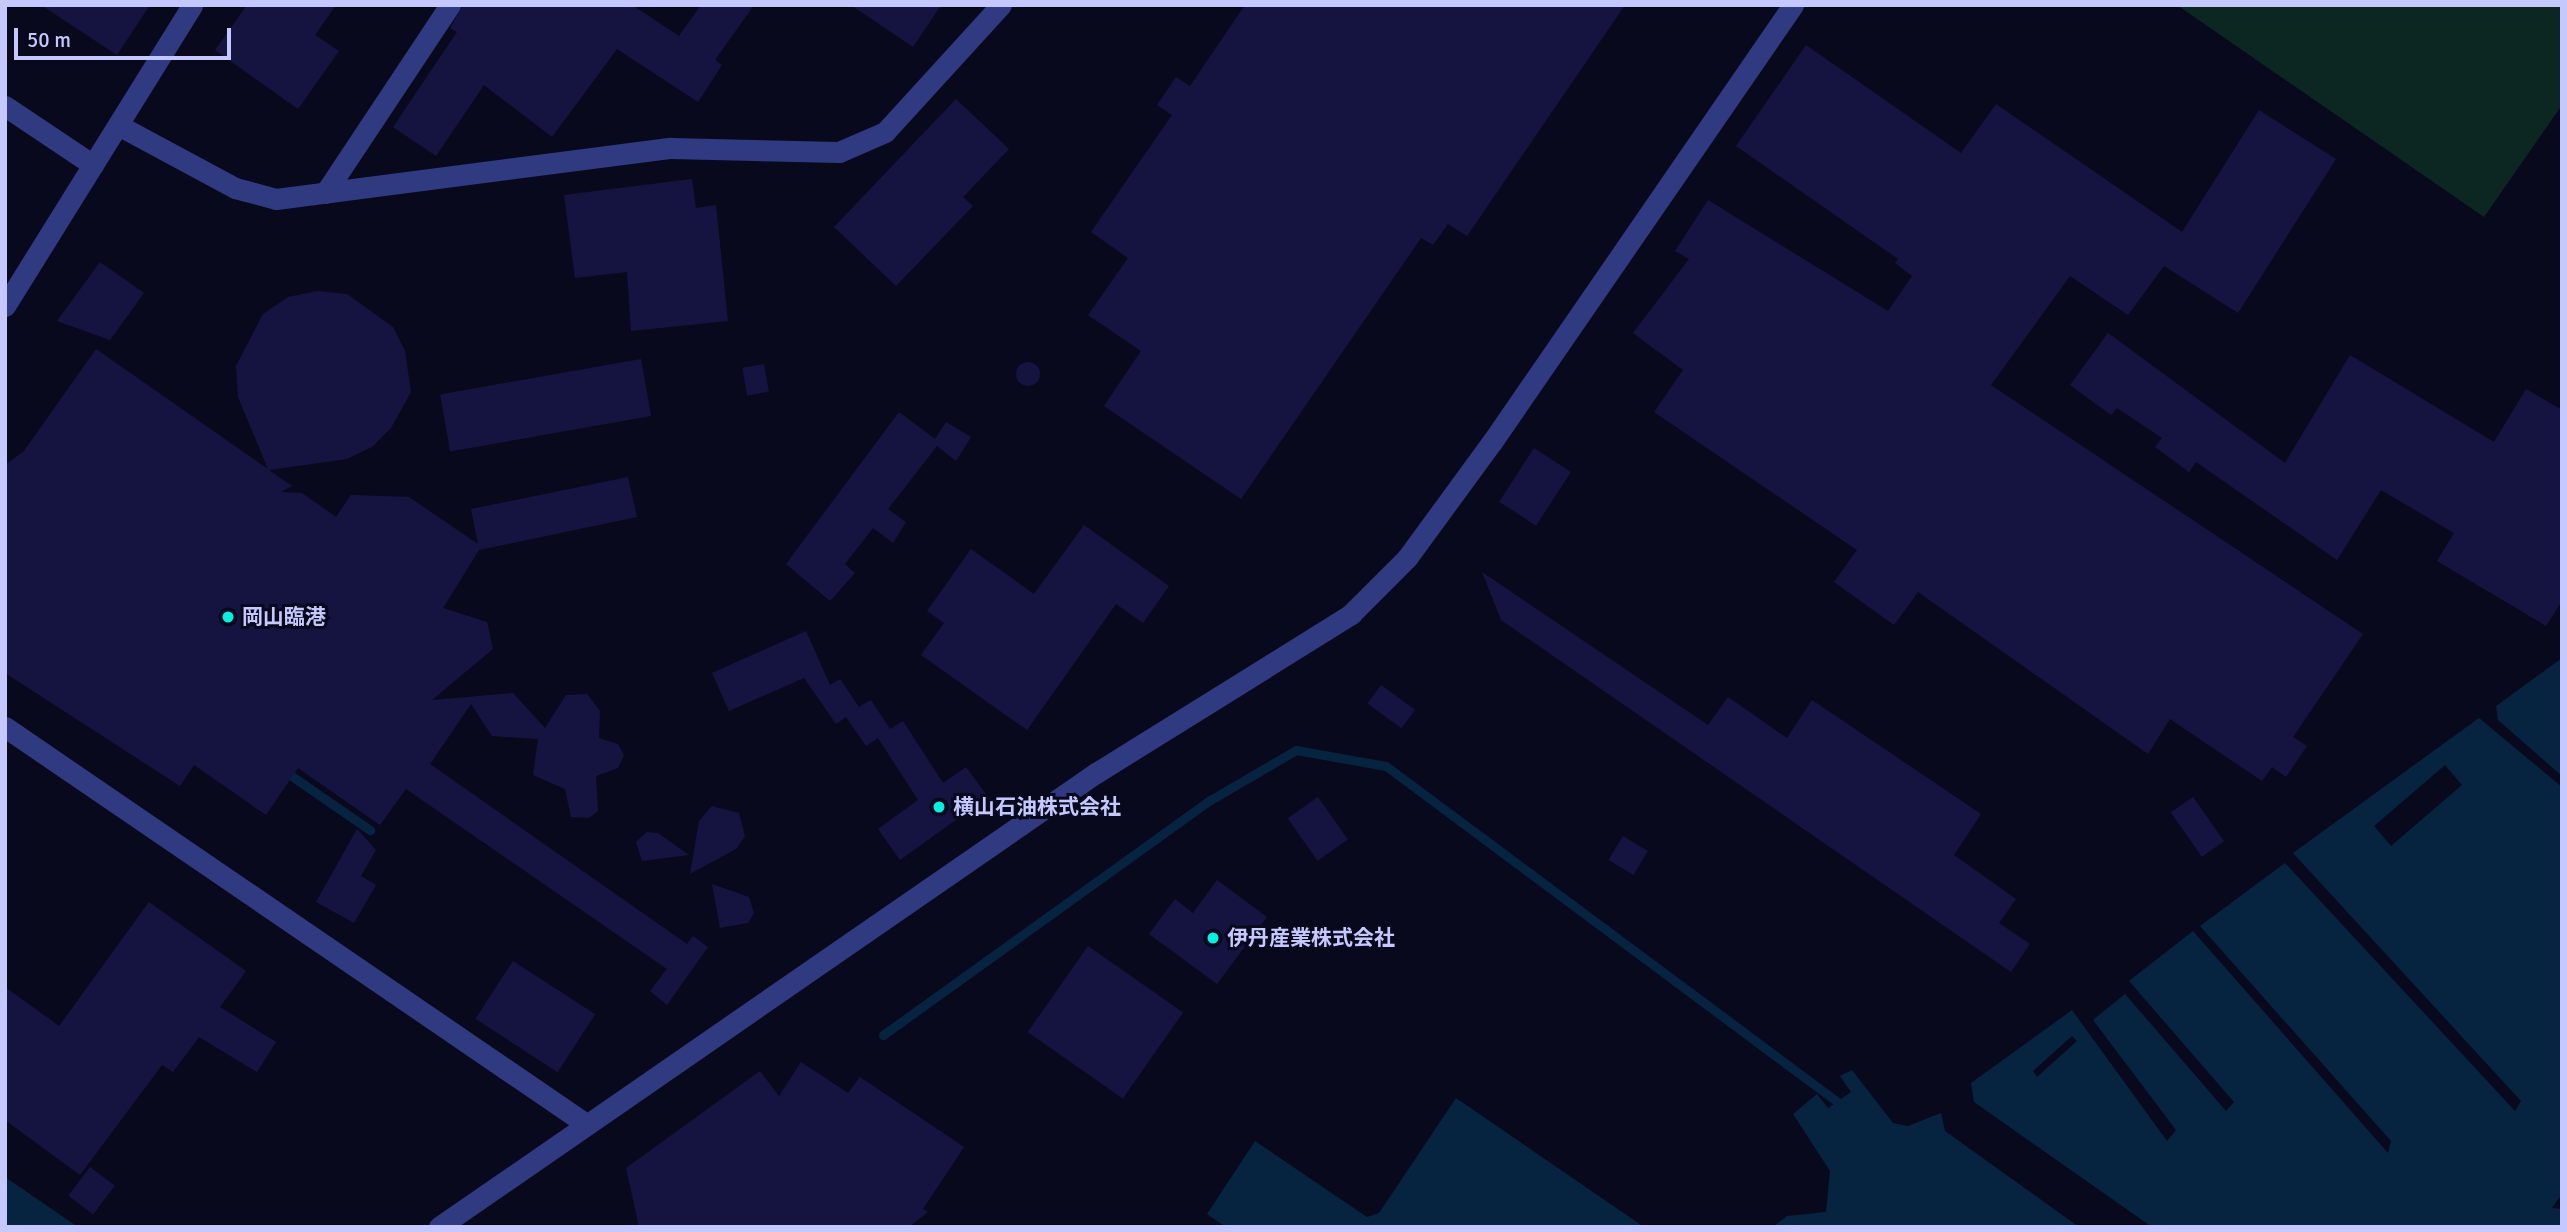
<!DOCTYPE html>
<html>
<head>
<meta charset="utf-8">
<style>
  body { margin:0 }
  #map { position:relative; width:2567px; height:1232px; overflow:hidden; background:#09091d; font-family:Signika,"Noto Sans JP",sans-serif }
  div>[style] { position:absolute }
  .green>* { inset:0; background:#0c2722 }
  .water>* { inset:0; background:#06243f }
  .stream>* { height:9px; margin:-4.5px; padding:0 4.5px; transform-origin:4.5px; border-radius:4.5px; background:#06243f }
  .building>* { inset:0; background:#151440; transform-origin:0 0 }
  .round { border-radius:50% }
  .minor>* { height:21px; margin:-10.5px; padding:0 10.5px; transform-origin:10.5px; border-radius:10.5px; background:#2f3a81 }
  .dots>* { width:19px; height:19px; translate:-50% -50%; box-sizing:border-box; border:4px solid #09091d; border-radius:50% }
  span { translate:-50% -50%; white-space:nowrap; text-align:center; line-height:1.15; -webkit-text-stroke:6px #09091d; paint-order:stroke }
  .poi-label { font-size:21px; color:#c5c8ff; font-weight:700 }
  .left { translate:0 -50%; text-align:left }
  .frame { position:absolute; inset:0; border:7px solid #c5c8ff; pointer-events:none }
  .scale { position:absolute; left:14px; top:28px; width:217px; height:32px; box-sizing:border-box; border:4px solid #c5c8ff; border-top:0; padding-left:9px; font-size:21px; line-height:24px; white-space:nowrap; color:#c5c8ff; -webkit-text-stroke:5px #09091d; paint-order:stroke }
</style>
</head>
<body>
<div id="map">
  <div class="green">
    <div style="clip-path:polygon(2177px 5px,2562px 5px,2562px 105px,2484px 217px)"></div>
  </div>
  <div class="water">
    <div style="clip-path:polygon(2562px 658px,2562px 776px,2498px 720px,2496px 706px)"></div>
    <div style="clip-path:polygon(evenodd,2479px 718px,2562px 787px,2562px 1194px,2552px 1208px,2562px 1209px,2562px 1227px,2152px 1227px,1974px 1102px,1971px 1083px,2072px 1010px,2167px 1141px,2176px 1130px,2093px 1020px,2125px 994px,2226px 1111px,2234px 1102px,2129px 981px,2193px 931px,2388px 1153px,2391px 1141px,2200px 926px,2285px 863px,2515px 1111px,2521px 1101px,2293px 853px,2479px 718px,2445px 765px,2462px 785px,2391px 846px,2374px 826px,2445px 765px,2479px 718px,2072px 1036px,2077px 1041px,2037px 1077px,2033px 1071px,2072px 1036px)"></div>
    <div style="clip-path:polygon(1852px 1070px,1893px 1123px,1908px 1126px,1941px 1113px,1945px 1131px,2079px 1227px,1773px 1227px,1787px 1216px,1826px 1212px,1830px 1171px,1793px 1114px,1817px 1094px,1828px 1108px,1851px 1092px,1840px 1076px)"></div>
    <div style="clip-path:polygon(1456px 1098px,1644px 1227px,1226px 1227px,1207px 1214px,1255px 1141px,1367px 1217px,1379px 1213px)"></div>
    <div style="clip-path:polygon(5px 1177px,78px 1227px,5px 1227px)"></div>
  </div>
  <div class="stream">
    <div style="left:283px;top:770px;width:106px;rotate:34.6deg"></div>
    <div style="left:883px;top:1035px;width:399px;rotate:-35.7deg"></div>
    <div style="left:1207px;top:802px;width:103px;rotate:-30.3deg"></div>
    <div style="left:1296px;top:750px;width:91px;rotate:10.1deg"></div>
    <div style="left:1386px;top:766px;width:570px;rotate:36.65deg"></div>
  </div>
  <div class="building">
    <div style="clip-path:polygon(41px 5px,150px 5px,117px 55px)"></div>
    <div style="clip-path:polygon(247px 5px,336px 5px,315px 35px,339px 51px,298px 109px,215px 50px)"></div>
    <div style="clip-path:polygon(463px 5px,632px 5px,679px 36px,701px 5px,754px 5px,715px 60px,722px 65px,698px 102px,617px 49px,552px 137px,484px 85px,436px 156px,393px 127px,457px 32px,450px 28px)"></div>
    <div style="clip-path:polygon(851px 5px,941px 5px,913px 47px)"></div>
    <div style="clip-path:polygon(1245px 5px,1625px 5px,1467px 236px,1448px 224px,1433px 245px,1421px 238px,1241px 499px,1104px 406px,1141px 351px,1088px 315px,1128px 258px,1091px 232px,1172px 115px,1157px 105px,1176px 77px,1190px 86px)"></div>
    <div style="clip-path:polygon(1806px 45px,1961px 153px,1996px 104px,2182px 232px,2259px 110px,2336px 159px,2238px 313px,2164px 266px,2128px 315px,2070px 276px,1991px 385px,2363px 634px,2293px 737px,2307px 746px,2286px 777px,2272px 767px,2262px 781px,2170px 719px,2148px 754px,1918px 592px,1894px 625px,1834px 582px,1857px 550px,1654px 412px,1683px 370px,1633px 333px,1689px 259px,1675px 251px,1708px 200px,1888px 311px,1912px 276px,1895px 263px,1898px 259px,1736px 146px)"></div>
    <div style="clip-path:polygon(956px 99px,1009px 149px,963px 197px,973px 206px,896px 286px,834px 227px)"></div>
    <div style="clip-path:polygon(692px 179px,696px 208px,716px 205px,728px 321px,631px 331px,627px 272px,575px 278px,564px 195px)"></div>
    <div style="clip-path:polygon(100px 262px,144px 293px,110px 340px,57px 321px)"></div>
    <div style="clip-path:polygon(317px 291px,347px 294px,393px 327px,405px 351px,411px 392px,391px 428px,372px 447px,347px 459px,269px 470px,292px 486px,281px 492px,302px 493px,336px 517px,351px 495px,409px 497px,478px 544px,471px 509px,628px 477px,637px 517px,479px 550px,443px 608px,487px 622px,493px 649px,432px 700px,513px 693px,545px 728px,566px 695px,587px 694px,600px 711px,599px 738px,618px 744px,624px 755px,618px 768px,596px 776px,598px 811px,589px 818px,571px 817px,565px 789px,533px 775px,538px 739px,492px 736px,471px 704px,430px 764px,687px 944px,693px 936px,708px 947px,667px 1005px,650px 991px,667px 969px,406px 789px,380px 825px,298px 768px,266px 815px,194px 765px,180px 786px,5px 673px,5px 465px,24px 451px,96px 349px,268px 469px,238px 397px,236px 366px,263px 314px,288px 297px)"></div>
    <div style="clip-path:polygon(2108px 333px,2285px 463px,2350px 355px,2494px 442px,2526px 389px,2562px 410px,2562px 601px,2546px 626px,2437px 561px,2454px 533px,2381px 490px,2337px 560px,2196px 462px,2189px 472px,2155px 447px,2162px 438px,2117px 408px,2111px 415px,2070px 385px)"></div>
    <div style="left:641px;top:359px;width:58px;height:204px;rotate:80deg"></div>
    <div class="round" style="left:1016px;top:362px;width:24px;height:24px"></div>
    <div style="left:764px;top:364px;width:28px;height:22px;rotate:80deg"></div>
    <div style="clip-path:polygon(899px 412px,935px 439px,946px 422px,971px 437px,956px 461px,937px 446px,888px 509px,906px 522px,893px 543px,873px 528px,845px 564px,855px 573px,830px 601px,786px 564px)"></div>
    <div style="left:1534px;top:448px;width:44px;height:64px;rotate:33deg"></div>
    <div style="clip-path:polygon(1084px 525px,1169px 586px,1143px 623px,1116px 604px,1027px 730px,921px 655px,944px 623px,927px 611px,971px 549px,1034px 594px)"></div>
    <div style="clip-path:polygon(1482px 572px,1708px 725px,1728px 697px,1787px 738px,1812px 700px,1981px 814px,1954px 855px,2016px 899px,1999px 923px,2030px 944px,2011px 972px,1501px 620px)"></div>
    <div style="clip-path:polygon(806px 631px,830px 685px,840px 679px,859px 707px,871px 700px,890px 729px,903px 721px,943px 783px,966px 767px,988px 797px,900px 860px,878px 829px,918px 800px,878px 738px,866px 746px,846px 717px,836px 724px,804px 678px,729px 711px,712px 673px)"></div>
    <div style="left:1381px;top:685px;width:42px;height:23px;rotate:36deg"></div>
    <div style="left:1318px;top:797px;width:52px;height:37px;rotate:55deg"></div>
    <div style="left:2193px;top:797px;width:54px;height:27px;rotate:55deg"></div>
    <div style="clip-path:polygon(712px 806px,739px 813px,745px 836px,736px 849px,690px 874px,699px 821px)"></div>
    <div style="clip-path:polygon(357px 829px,376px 850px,361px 876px,376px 885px,354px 923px,316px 902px)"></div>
    <div style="clip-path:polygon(658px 833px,689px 855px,642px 861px,636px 842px,647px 832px)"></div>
    <div style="left:1623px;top:836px;width:29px;height:28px;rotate:31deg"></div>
    <div style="clip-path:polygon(1217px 880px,1267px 917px,1217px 984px,1149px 934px,1175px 899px,1193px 913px)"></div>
    <div style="clip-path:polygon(712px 884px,749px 897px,754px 913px,748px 923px,720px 928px)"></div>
    <div style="clip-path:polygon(149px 902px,246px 971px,220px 1007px,276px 1042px,257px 1072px,199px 1037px,173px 1072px,162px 1065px,80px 1175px,5px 1120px,5px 987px,59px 1026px)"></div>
    <div style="left:1088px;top:946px;width:116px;height:105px;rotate:35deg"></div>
    <div style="left:513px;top:961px;width:98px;height:69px;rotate:33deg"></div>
    <div style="clip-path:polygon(801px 1062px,848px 1093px,860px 1077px,964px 1147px,923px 1209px,928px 1212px,909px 1227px,639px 1227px,626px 1168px,760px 1071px,779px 1096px)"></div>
    <div style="left:90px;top:1167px;width:31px;height:36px;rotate:37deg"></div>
  </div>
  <div class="minor">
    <div style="left:5px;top:106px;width:106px;rotate:33.8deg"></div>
    <div style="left:118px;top:125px;width:133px;rotate:28.3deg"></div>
    <div style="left:235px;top:188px;width:42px;rotate:15deg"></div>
    <div style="left:276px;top:199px;width:398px;rotate:-7.4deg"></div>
    <div style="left:671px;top:148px;width:168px;rotate:1.4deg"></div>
    <div style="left:839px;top:152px;width:50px;rotate:-23.5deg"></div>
    <div style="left:885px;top:132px;width:172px;rotate:-47.6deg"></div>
    <div style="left:325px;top:193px;width:226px;rotate:-56.4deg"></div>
    <div style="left:5px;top:306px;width:354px;rotate:-58.1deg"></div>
    <div style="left:5px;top:727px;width:704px;rotate:34.34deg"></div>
    <div style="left:439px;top:1227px;width:799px;rotate:-34.65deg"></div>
    <div style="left:1096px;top:773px;width:301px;rotate:-31.9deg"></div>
    <div style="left:1351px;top:614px;width:79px;rotate:-45deg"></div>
    <div style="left:1407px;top:558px;width:144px;rotate:-53.8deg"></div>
    <div style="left:1492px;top:442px;width:531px;rotate:-55.44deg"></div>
  </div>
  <div class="dots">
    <div style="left:228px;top:617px;background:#00f0e1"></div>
    <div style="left:939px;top:807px;background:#00f0e1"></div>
    <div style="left:1213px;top:938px;background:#00f0e1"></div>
  </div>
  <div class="poi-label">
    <span class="left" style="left:242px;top:617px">岡山臨港</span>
    <span class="left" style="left:953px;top:807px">横山石油株式会社</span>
    <span class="left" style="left:1227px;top:938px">伊丹産業株式会社</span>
  </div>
  <div class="frame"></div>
  <div class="scale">50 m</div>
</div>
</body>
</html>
